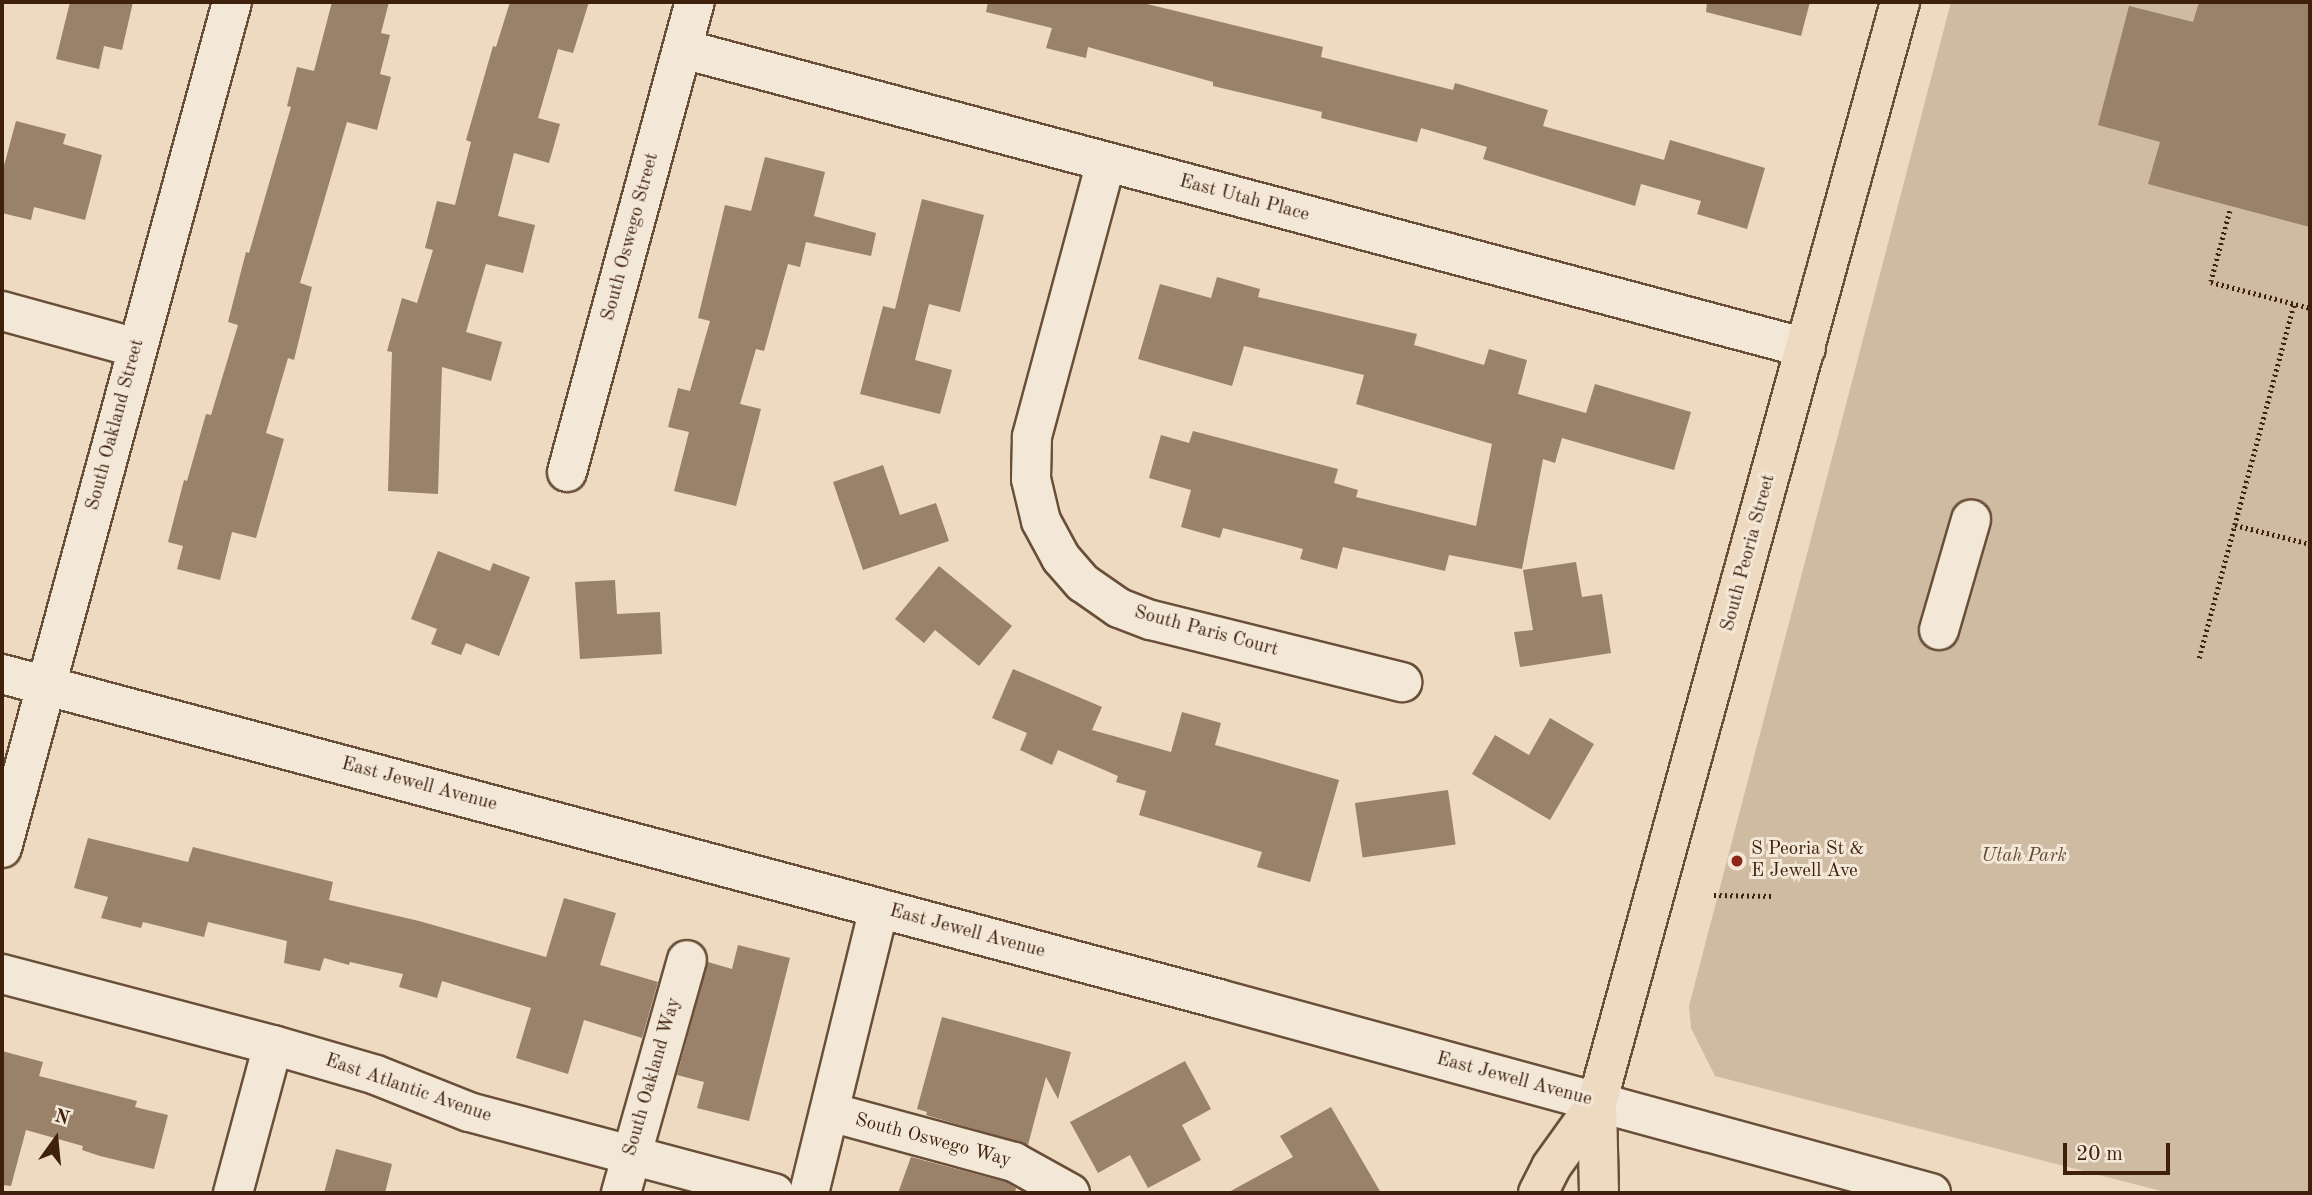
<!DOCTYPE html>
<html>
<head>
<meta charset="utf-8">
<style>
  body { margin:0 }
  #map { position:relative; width:2312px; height:1195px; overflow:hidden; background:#eddac1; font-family:"Old Standard TT",serif }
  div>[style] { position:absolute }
  .green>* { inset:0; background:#cfbba2 }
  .building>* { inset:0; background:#99816a; transform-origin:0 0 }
  .path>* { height:4.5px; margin-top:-2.25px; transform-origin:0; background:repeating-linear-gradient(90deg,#3f210b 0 2px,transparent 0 5.5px) }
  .roads { filter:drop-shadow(2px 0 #6a4f38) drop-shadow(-2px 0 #6a4f38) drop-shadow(0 2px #6a4f38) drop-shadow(0 -2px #6a4f38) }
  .minor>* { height:38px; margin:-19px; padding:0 19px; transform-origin:19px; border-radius:19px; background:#f3e7d7 }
  .major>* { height:38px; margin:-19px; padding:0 19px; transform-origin:19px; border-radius:19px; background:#eddac1 }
  .dots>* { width:19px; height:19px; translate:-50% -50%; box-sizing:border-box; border:4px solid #f3e7d7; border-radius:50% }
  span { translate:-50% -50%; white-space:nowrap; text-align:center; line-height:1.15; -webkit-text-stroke:6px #f3e7d7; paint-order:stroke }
  .street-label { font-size:19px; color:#3f210b }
  .poi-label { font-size:19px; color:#3f210b }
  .left { translate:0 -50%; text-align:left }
  .park-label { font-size:19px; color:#634831; font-style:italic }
  .frame { position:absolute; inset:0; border:4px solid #3f210b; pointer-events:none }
  .north { position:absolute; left:21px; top:1104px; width:70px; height:70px; -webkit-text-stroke:5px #f3e7d7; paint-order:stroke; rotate:15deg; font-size:19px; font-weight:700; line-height:28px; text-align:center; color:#3f210b }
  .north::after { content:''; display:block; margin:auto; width:24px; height:32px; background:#3f210b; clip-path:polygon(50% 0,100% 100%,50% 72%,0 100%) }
  .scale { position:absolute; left:2063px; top:1143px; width:107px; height:32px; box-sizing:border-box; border:4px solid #3f210b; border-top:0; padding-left:9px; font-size:21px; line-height:24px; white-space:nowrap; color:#3f210b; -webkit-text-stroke:5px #f3e7d7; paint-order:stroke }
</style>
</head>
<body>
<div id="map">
  <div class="green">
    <div style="clip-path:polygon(1951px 2px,2310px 2px,2310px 1193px,2169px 1193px,1715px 1076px,1691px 1028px,1689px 1006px)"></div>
  </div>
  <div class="building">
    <div style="clip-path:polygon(70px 2px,133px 2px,122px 50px,104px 46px,99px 69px,56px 59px)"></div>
    <div style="clip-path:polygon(332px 2px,389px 2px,381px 33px,390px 35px,380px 74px,391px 77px,377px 130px,347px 122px,300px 283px,312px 287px,294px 360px,288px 358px,266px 433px,284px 439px,256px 538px,232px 532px,220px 580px,177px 569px,183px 546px,168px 542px,184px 480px,187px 481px,206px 414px,211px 415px,238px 325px,228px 322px,246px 252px,249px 253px,291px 107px,287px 106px,297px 67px,314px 71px)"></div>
    <div style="clip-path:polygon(510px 2px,589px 2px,573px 53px,558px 49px,538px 118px,560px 124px,549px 163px,514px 153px,498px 216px,535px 225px,523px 273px,486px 264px,466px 332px,502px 342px,491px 381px,442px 367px,438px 494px,388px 491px,392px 352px,387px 351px,402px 298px,417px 303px,433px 250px,425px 248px,437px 201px,455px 205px,471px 142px,466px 140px,493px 46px,496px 47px)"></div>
    <div style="clip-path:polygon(988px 2px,1139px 2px,1323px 47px,1321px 57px,1453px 90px,1455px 83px,1548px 110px,1543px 126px,1664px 160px,1670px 140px,1765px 168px,1747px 229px,1697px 214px,1701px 201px,1641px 184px,1635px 206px,1483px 159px,1487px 147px,1421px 128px,1417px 142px,1321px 118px,1322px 112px,1213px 86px,1213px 82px,1088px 47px,1086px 58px,1046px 48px,1052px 28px,986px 12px)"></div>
    <div style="clip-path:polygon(1707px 2px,1810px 2px,1801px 36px,1706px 12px)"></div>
    <div style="clip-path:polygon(2199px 2px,2310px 2px,2310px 227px,2148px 184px,2160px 142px,2098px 125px,2129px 6px,2193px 22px)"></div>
    <div style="clip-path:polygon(16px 121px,66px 134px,63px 144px,102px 155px,85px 220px,34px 207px,31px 220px,2px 213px,2px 173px)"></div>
    <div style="clip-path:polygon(765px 157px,825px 172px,814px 216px,876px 233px,871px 256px,806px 242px,800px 267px,788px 264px,764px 351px,756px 349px,740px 404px,761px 409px,736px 506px,674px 491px,689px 432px,668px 427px,678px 388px,690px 391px,710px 321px,698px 318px,725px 205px,751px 211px)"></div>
    <div style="clip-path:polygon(922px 199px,984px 215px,960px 312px,929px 304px,915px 360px,952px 370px,940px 414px,860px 394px,883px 306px,895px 309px)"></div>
    <div style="clip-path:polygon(1217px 277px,1260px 289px,1258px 297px,1417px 334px,1414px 345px,1484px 365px,1489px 349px,1527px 360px,1518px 394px,1586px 413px,1595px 384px,1691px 412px,1674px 470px,1562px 438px,1555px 463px,1543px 459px,1522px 569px,1449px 555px,1445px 571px,1343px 547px,1337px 569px,1300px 559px,1303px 549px,1223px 528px,1220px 538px,1181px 527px,1191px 490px,1149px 478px,1161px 435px,1189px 443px,1193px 431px,1338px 469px,1334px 483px,1358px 490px,1356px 497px,1476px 526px,1492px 444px,1356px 404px,1364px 375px,1244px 346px,1232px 386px,1138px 359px,1160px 284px,1211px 298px)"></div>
    <div style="clip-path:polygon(883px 465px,900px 515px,936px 503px,949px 541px,863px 570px,833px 482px)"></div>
    <div style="clip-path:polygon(438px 551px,490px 571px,493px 563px,530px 577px,499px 656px,466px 643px,461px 655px,431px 644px,437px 629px,411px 619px)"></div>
    <div style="clip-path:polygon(1576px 562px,1582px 597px,1602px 594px,1611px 653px,1520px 667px,1514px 632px,1533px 630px,1523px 570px)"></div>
    <div style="clip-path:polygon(939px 566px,1012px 626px,979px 666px,935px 630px,924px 643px,895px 619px)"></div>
    <div style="clip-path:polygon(615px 580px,617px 614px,660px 612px,662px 654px,580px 659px,575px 582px)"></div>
    <div style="clip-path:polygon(1013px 669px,1102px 707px,1092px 730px,1171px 752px,1182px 712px,1221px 723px,1215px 745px,1339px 780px,1310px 882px,1257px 867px,1262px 852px,1139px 815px,1146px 791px,1116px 782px,1118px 776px,1058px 750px,1052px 765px,1020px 750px,1027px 733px,992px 718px)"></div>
    <div style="clip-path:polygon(1550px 718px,1594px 744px,1550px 820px,1472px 774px,1495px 735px,1529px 755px)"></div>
    <div style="left:1448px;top:790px;width:55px;height:94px;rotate:82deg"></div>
    <div style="clip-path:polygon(88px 838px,188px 862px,193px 847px,333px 882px,329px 900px,419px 921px,546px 957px,564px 898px,616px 913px,600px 965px,658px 982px,642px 1038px,584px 1020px,568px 1074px,516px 1058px,531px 1008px,442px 981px,437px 998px,399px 987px,403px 974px,350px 962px,349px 965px,324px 958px,320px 971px,284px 963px,287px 941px,208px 922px,204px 937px,143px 922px,141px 928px,101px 918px,108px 897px,74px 888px)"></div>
    <div style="clip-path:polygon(738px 945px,790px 958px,749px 1121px,697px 1108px,704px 1082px,677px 1075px,708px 962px,732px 969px)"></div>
    <div style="clip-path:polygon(942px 1017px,1071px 1052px,1058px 1099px,1046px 1077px,1028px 1145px,926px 1115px,927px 1112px,917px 1109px)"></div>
    <div style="clip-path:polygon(2px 1051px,43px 1062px,39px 1076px,137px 1101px,135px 1107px,168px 1115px,154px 1169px,100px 1156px,82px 1150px,83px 1146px,26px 1130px,11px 1186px,2px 1185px)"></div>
    <div style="clip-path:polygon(1185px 1061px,1211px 1109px,1182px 1125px,1201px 1160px,1148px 1188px,1130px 1155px,1098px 1173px,1070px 1122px)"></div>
    <div style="clip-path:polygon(1331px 1107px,1381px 1193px,1227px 1193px,1293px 1157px,1280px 1136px)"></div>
    <div style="clip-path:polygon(336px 1149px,392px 1164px,385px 1193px,324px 1193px)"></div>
    <div style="clip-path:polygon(911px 1157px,1006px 1182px,1016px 1188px,1015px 1193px,898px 1193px)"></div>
  </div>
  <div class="path">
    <div style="left:2230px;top:211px;width:73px;rotate:105deg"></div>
    <div style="left:2211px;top:282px;width:102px;rotate:14.7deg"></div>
    <div style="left:2235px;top:525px;width:77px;rotate:14.2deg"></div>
    <div style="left:2199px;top:658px;width:367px;rotate:-75deg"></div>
    <div style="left:1714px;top:895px;width:60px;rotate:1deg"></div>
  </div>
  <div class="roads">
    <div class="minor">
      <div style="left:683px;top:49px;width:1162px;rotate:14.91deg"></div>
      <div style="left:1106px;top:162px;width:285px;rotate:105.1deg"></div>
      <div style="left:1032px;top:437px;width:42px;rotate:91.4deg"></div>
      <div style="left:1031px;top:479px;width:43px;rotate:76.6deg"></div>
      <div style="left:1041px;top:521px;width:42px;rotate:61.6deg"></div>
      <div style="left:1061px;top:558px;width:33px;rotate:49deg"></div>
      <div style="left:1083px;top:583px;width:44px;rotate:34.8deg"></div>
      <div style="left:1119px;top:608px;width:34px;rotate:21deg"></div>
      <div style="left:1151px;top:620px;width:259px;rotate:13.9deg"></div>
      <div style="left:2px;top:311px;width:140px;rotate:15.3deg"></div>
      <div style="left:567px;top:472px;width:487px;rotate:-74.8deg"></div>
      <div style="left:1939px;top:630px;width:115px;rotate:-73.8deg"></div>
      <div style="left:2px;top:674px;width:1260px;rotate:14.95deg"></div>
      <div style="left:1219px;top:999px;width:738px;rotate:15.24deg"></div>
      <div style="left:2px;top:848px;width:877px;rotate:-74.79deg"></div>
      <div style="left:2px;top:974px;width:280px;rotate:14.7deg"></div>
      <div style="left:273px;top:1045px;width:107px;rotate:16.2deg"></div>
      <div style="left:376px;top:1075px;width:100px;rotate:21.7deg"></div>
      <div style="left:469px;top:1112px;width:316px;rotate:14.9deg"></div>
      <div style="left:830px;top:1112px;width:191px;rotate:15.2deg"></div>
      <div style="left:1014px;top:1162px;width:64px;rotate:29deg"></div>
      <div style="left:233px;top:1193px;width:153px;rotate:-74.9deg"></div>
      <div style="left:621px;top:1193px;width:242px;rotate:-74.2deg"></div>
      <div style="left:809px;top:1193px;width:293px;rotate:-76.2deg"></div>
    </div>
    <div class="major">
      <div style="left:1538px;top:1193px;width:29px;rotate:-63deg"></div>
      <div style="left:1551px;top:1167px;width:79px;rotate:-54.3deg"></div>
      <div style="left:1599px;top:1193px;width:90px;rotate:-91.3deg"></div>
      <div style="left:1597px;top:1103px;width:1142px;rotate:-74.61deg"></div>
    </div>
  </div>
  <div class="dots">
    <div style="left:1737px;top:861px;background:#8f2418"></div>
  </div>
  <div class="street-label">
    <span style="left:1244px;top:199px;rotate:15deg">East Utah Place</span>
    <span style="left:631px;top:237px;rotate:-75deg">South Oswego Street</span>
    <span style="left:116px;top:425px;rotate:-75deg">South Oakland Street</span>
    <span style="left:1749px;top:553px;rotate:-75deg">South Peoria Street</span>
    <span style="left:1206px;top:632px;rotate:15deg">South Paris Court</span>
    <span style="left:419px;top:785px;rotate:15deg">East Jewell Avenue</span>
    <span style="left:967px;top:932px;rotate:15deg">East Jewell Avenue</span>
    <span style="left:653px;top:1077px;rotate:-74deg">South Oakland Way</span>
    <span style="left:1514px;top:1080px;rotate:15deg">East Jewell Avenue</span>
    <span style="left:408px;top:1089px;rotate:19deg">East Atlantic Avenue</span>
    <span style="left:933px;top:1141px;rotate:15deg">South Oswego Way</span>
  </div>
  <div class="poi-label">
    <span class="left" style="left:1751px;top:861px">S Peoria St &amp;<br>E Jewell Ave</span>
  </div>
  <div class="park-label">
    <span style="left:2024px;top:857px">Utah Park</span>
  </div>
  <div class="frame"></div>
  <div class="north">N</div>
  <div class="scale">20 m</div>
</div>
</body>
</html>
